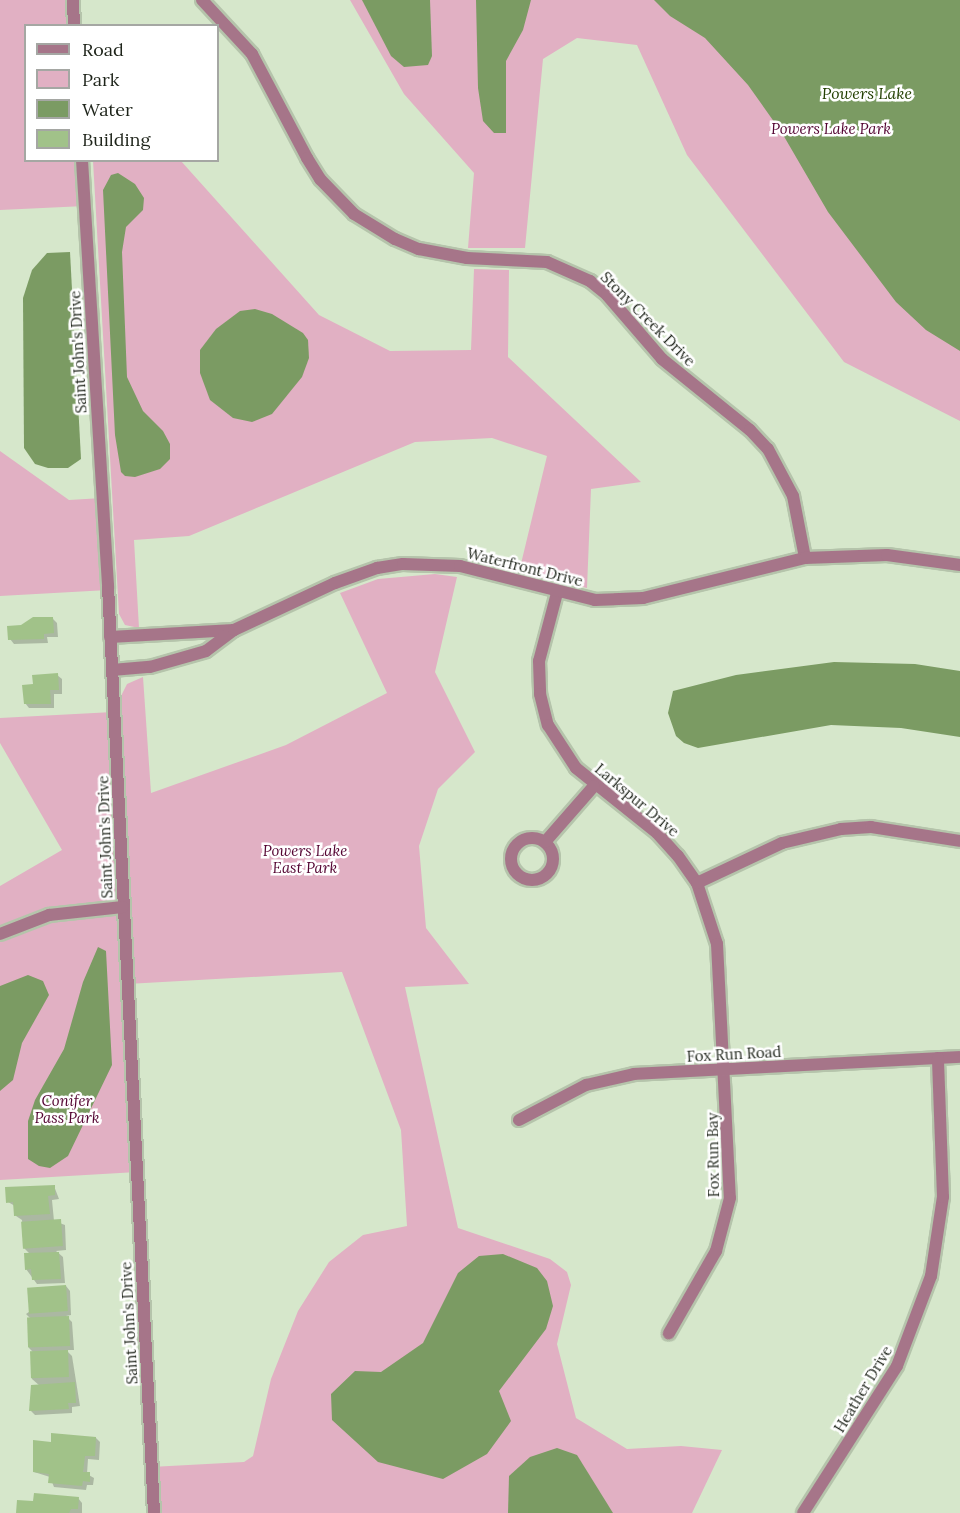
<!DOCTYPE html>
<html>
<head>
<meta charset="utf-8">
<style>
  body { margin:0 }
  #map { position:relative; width:960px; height:1513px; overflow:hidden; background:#d6e7cb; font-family:Lora,serif }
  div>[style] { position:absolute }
  .green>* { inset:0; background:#e1b0c3 }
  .water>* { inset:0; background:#7b9b63 }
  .shadow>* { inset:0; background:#0003 }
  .building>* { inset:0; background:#a1c289; transform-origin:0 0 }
  .roads { filter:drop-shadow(2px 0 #b5c4ab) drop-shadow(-2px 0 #b5c4ab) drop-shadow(0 2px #b5c4ab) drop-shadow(0 -2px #b5c4ab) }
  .minor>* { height:12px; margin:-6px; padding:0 6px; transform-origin:6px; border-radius:6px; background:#a67589 }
  .minor>.ring { margin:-6px; padding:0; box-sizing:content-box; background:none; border:12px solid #a67589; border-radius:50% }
  .tertiary>* { height:12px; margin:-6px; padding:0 6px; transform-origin:6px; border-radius:6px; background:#a67589 }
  span { translate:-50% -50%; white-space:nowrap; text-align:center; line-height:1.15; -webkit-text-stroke:5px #fff; paint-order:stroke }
  .park-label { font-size:15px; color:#530331; font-style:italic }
  .street-label { font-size:15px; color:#1e241a }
  .water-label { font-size:16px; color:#223f00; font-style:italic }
  .legend { position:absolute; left:24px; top:24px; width:195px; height:138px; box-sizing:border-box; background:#fff; border:2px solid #a5a7a3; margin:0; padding:8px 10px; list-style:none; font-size:18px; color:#1e241a }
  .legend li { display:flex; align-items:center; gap:12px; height:30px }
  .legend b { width:30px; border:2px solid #a5a7a3 }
</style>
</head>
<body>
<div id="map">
  <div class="green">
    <div style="clip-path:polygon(0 0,73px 0,74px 25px,26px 26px,26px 160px,82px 161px,85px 206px,0 210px)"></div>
    <div style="clip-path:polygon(350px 0,960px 0,960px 421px,844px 362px,687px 155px,637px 45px,577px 38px,543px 59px,525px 248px,468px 248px,474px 173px,404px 94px)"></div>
    <div style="clip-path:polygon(93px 161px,181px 161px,319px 315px,390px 351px,471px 350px,474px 269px,509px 270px,508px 357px,641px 482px,591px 489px,587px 588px,519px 572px,547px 456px,492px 438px,415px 442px,189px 536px,134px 540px,139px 628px,125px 625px,119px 614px)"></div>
    <div style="clip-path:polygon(0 451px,69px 500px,102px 498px,108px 590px,0 596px)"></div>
    <div style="clip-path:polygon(435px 574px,457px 577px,435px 672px,475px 752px,438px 789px,419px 846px,426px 928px,469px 984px,405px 987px,458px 1228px,550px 1259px,567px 1272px,571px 1285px,557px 1344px,576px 1418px,627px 1449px,681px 1446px,722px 1450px,692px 1513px,154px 1513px,151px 1467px,244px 1462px,253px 1456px,271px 1379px,298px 1311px,329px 1262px,363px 1235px,407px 1226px,401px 1130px,342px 972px,127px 984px,137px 1172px,0 1180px,0 886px,62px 850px,0 743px,0 718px,113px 712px,127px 684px,143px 677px,151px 793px,286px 745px,387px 693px,340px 593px,378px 579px)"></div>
  </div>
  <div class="water">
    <div style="clip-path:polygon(362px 0,430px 0,432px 56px,428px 65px,404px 67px,391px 56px)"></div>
    <div style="clip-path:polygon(476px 0,531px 0,523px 30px,506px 61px,506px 133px,494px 133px,483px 121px,478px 88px)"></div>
    <div style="clip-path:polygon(654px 0,960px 0,960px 351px,926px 330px,896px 302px,828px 212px,782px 133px,748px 85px,705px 38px,670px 16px)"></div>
    <div style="clip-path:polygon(118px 173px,135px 184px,144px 198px,143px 210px,126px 227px,122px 252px,127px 377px,143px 411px,163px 431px,170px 444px,170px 459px,160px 469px,135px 477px,125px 476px,121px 472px,115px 435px,103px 190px,111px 175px)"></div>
    <div style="clip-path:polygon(70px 252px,81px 459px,68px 468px,48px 468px,35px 464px,24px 448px,23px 298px,32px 270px,47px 253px)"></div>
    <div style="clip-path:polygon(255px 309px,272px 314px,303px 333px,308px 340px,309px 358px,302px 377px,272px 414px,252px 422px,233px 418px,210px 400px,200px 373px,200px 350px,216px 329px,240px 311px)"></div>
    <div style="clip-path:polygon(834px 662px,915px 664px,960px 671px,960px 737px,901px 728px,831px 725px,698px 748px,684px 743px,676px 736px,668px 713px,673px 691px,736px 675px)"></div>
    <div style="clip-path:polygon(98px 947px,106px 951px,112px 1065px,68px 1156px,50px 1168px,39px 1166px,28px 1159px,28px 1121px,35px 1100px,64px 1049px,83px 982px)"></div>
    <div style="clip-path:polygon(28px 975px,43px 981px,49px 995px,22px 1043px,13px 1080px,0 1091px,0 986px)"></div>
    <div style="clip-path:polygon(503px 1254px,537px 1268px,547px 1281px,553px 1306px,546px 1329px,499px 1391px,511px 1421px,487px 1454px,443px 1479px,378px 1462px,332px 1420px,331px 1394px,355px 1371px,381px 1372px,423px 1343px,458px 1273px,479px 1256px)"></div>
    <div style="clip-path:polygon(557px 1448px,577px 1455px,613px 1513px,508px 1513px,509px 1476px,530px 1457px)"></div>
  </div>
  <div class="shadow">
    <div style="clip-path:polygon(53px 619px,57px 623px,58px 637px,47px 637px,48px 643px,14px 644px,10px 639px)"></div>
    <div style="clip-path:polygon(57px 675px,62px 679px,62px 694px,54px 694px,54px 708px,29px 708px,25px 703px,34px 686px)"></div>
    <div style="clip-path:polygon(54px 1186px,59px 1199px,52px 1200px,54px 1221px,65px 1225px,66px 1250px,56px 1251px,63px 1257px,65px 1283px,37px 1284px,26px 1269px,31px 1255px,24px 1248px,22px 1220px,16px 1216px,15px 1206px,8px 1202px)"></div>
    <div style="clip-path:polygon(66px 1286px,70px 1291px,71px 1315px,66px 1316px,72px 1322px,74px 1350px,66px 1350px,72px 1356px,80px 1406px,72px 1407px,72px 1413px,35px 1415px,31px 1411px,40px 1386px,32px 1379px,34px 1353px,29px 1348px,32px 1320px,26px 1314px)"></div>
    <div style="clip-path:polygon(96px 1438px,100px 1442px,99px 1460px,88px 1459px,87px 1474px,94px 1478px,93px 1485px,87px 1485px,86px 1490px,54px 1487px,50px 1477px,34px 1472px,52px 1443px)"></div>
    <div style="clip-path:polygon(78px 1498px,82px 1503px,82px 1513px,18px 1513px)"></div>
  </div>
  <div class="building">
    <div style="clip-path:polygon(33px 617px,53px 617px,54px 633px,44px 634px,44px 639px,8px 640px,7px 626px,21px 625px)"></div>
    <div style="clip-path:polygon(58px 673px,59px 690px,50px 690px,51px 704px,24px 704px,22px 685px,33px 684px,32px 675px)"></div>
    <div style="clip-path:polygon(55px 1185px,55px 1195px,48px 1196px,50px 1214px,14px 1216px,13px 1202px,6px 1203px,5px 1187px)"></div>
    <div style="left:61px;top:1219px;width:27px;height:40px;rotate:86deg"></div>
    <div style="clip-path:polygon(59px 1252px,61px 1279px,32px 1280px,31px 1269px,25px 1270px,24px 1253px)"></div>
    <div style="left:66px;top:1285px;width:26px;height:39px;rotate:86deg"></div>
    <div style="left:69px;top:1316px;width:30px;height:42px;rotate:88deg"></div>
    <div style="left:68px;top:1350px;width:27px;height:38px;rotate:88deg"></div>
    <div style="clip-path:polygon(75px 1382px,76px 1403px,68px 1403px,69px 1409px,29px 1411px,31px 1385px)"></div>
    <div style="clip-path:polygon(51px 1433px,96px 1437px,95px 1456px,85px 1456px,83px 1472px,90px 1472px,90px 1482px,83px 1481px,82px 1486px,48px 1483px,49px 1474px,33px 1472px,33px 1440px,51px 1442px)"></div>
    <div style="clip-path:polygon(34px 1493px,79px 1497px,78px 1509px,71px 1509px,69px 1513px,16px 1513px,17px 1500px,33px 1501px)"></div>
  </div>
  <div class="roads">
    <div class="minor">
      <div style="left:202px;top:0;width:74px;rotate:47.2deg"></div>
      <div style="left:252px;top:54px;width:118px;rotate:62.1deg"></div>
      <div style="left:307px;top:158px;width:25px;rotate:58deg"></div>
      <div style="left:320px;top:179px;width:49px;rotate:45.8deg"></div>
      <div style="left:354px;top:214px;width:48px;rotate:31.4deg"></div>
      <div style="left:395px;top:239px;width:26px;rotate:23deg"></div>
      <div style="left:419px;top:249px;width:49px;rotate:10.6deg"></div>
      <div style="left:467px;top:258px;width:80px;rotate:2.9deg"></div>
      <div style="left:547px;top:262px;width:47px;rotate:23.8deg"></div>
      <div style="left:590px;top:281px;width:22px;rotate:39deg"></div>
      <div style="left:607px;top:295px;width:84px;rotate:49.3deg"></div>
      <div style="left:662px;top:359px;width:113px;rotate:38.9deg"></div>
      <div style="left:750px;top:430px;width:26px;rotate:47deg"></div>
      <div style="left:768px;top:449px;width:53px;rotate:62deg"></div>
      <div style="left:793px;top:496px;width:63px;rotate:79deg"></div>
      <div style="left:557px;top:593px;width:70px;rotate:104.8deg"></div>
      <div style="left:539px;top:661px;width:33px;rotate:88deg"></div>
      <div style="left:540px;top:694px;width:32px;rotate:76deg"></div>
      <div style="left:548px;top:725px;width:51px;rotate:56.9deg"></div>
      <div style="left:576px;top:768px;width:104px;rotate:38.7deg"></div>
      <div style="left:657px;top:833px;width:31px;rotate:48deg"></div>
      <div style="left:678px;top:856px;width:33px;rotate:55deg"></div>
      <div style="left:697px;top:883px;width:64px;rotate:71.8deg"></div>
      <div style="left:717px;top:944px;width:254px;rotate:87.1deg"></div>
      <div style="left:730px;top:1198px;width:55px;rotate:104.8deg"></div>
      <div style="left:716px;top:1251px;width:95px;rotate:119.8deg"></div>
      <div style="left:110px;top:637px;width:124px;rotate:-3.2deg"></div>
      <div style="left:112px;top:670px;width:38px;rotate:-5deg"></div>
      <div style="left:150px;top:667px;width:58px;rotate:-15.9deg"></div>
      <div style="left:206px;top:651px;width:35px;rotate:-37deg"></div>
      <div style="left:234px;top:630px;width:111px;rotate:-25deg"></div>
      <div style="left:335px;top:583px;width:45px;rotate:-19.7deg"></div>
      <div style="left:377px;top:568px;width:26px;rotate:-9deg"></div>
      <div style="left:403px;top:564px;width:57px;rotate:2deg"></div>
      <div style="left:460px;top:566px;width:139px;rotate:14.1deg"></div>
      <div style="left:595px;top:600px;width:48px;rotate:-2.4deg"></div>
      <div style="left:643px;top:598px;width:167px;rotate:-13.9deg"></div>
      <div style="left:805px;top:558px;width:82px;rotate:-2.1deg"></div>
      <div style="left:887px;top:555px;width:74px;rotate:7.8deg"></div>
      <div class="ring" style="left:511px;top:838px;width:30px;height:30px"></div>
      <div style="left:545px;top:842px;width:74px;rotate:-48.8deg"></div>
      <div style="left:697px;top:883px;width:94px;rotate:-25.2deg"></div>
      <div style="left:782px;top:843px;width:61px;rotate:-13.3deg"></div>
      <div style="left:841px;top:829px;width:30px;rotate:-4deg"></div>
      <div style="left:871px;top:827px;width:90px;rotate:8.9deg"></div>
      <div style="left:519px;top:1120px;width:76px;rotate:-27.6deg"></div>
      <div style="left:586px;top:1085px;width:49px;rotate:-12.9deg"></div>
      <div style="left:634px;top:1074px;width:326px;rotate:-3deg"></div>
      <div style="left:803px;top:1513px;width:174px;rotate:-57.4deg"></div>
      <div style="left:897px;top:1366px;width:96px;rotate:-69.3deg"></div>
      <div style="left:931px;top:1276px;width:80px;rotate:-81.4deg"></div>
      <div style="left:943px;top:1197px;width:139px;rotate:-92.1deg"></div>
    </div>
    <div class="tertiary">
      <div style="left:73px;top:0;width:26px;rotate:88deg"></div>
      <div style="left:82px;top:160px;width:427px;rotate:86.5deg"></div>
      <div style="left:108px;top:586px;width:928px;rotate:87.16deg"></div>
      <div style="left:0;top:934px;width:53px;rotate:-21.2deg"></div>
      <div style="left:49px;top:915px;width:74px;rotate:-6.2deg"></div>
    </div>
  </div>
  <div class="park-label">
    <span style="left:831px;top:129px">Powers Lake Park</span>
    <span style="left:305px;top:859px">Powers Lake<br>East Park</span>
    <span style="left:67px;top:1109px">Conifer<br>Pass Park</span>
  </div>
  <div class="street-label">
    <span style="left:648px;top:319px;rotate:45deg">Stony Creek Drive</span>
    <span style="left:78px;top:352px;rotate:-93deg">Saint John's Drive</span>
    <span style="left:525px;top:567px;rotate:14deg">Waterfront Drive</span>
    <span style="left:637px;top:800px;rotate:40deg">Larkspur Drive</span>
    <span style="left:105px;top:837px;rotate:-92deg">Saint John's Drive</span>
    <span style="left:734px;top:1054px;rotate:-3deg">Fox Run Road</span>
    <span style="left:713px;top:1155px;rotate:-91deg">Fox Run Bay</span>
    <span style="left:129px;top:1323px;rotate:-93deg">Saint John's Drive</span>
    <span style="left:863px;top:1389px;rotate:-59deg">Heather Drive</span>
  </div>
  <div class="water-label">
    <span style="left:867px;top:93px">Powers Lake</span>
  </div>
  <ul class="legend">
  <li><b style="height:8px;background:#a67589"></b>Road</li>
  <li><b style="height:16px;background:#e1b0c3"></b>Park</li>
  <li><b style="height:16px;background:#7b9b63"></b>Water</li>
  <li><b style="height:16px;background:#a1c289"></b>Building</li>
  </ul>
</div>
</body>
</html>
